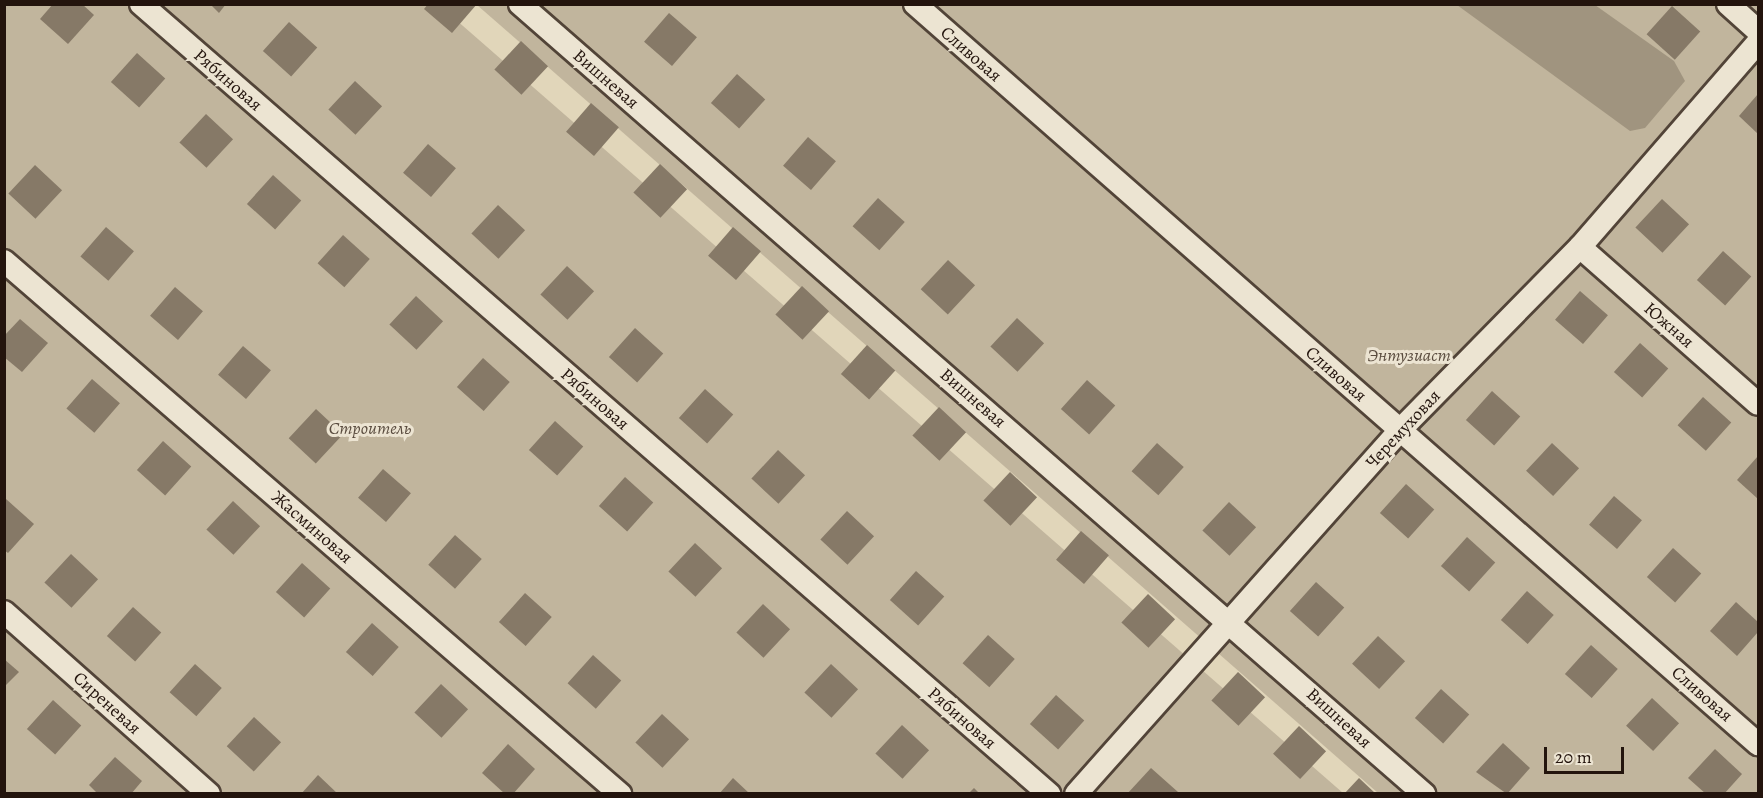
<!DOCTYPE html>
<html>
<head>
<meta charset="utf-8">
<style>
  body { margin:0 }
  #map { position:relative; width:1763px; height:798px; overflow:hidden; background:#e1d6ba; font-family:Alegreya,serif }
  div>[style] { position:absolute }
  .green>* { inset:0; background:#c1b59d }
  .water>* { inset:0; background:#a0947f }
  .building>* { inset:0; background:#867967; transform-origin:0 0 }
  .roads { filter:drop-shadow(2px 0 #524438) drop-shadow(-2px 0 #524438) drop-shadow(0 2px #524438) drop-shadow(0 -2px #524438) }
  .street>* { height:22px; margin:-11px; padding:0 11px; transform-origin:11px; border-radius:11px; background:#ece4d2 }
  span { translate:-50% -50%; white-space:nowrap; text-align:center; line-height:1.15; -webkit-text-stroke:6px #ece4d2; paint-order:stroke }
  .street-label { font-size:18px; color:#23140d }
  .park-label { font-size:18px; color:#5a4c3f; font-style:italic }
  .frame { position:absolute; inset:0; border:6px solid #23140d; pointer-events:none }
  .scale { position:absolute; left:1544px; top:747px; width:80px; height:27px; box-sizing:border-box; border:3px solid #23140d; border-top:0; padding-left:8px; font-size:18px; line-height:21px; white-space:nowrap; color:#23140d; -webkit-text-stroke:4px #ece4d2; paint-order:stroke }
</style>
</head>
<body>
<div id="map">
  <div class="green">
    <div style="clip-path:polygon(5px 4px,439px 5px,1343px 793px,5px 794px)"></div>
    <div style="clip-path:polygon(477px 5px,1758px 5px,1758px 793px,1378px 793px)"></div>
  </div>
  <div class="water">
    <div style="clip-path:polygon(1457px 5px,1595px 5px,1674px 61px,1685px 81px,1645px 128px,1630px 131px)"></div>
  </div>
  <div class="building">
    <div style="clip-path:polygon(53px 4px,82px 4px,94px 15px,68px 44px,40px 19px)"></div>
    <div style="clip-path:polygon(210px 4px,226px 4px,219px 13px)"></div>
    <div style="clip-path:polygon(428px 4px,477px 4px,452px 33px,424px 9px)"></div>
    <div style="left:1672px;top:6px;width:38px;height:38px;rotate:42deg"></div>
    <div style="left:669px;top:13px;width:37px;height:38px;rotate:41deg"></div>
    <div style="left:289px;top:22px;width:38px;height:39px;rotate:42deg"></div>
    <div style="left:521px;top:41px;width:37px;height:39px;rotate:43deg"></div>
    <div style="left:137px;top:53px;width:38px;height:39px;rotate:42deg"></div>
    <div style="left:737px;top:74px;width:38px;height:39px;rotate:42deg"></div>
    <div style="left:355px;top:81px;width:37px;height:39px;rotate:43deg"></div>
    <div style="clip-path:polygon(1758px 94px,1758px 134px,1739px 116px)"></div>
    <div style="left:591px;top:103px;width:37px;height:38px;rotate:41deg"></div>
    <div style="left:206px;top:114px;width:37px;height:39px;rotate:43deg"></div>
    <div style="left:808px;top:137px;width:37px;height:38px;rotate:41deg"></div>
    <div style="left:428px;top:144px;width:37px;height:38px;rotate:41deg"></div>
    <div style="left:660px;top:164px;width:37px;height:39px;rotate:43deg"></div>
    <div style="left:35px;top:165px;width:37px;height:39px;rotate:43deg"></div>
    <div style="left:273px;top:175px;width:38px;height:39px;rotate:42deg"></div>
    <div style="left:878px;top:198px;width:36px;height:38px;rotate:42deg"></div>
    <div style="left:1662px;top:199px;width:37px;height:39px;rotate:43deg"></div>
    <div style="left:498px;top:205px;width:37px;height:39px;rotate:43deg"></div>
    <div style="left:106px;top:227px;width:37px;height:39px;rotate:41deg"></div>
    <div style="left:733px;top:227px;width:37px;height:38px;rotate:41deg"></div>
    <div style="left:343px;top:235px;width:36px;height:38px;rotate:42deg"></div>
    <div style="left:1723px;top:251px;width:38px;height:39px;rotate:42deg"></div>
    <div style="left:948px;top:260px;width:37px;height:40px;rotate:43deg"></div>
    <div style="left:567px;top:266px;width:37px;height:39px;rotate:43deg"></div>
    <div style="left:802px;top:286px;width:37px;height:39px;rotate:43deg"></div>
    <div style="left:175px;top:287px;width:37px;height:38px;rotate:41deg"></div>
    <div style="left:1580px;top:291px;width:37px;height:38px;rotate:41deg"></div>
    <div style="left:416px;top:296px;width:37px;height:39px;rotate:43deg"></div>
    <div style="left:1017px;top:318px;width:37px;height:39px;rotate:43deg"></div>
    <div style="clip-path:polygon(20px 319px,48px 343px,22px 372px,4px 357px,4px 336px)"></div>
    <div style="left:635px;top:328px;width:38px;height:39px;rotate:42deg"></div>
    <div style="left:1640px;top:343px;width:38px;height:39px;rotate:42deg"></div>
    <div style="left:867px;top:345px;width:38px;height:39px;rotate:42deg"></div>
    <div style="left:243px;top:346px;width:37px;height:38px;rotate:41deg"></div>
    <div style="left:483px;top:358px;width:36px;height:39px;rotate:42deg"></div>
    <div style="left:92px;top:379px;width:37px;height:39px;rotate:41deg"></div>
    <div style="left:1087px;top:380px;width:38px;height:39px;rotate:42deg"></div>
    <div style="left:705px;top:389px;width:38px;height:39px;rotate:42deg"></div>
    <div style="left:1492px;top:391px;width:38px;height:39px;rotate:42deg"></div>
    <div style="left:1703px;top:397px;width:38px;height:38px;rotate:42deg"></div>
    <div style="left:939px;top:407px;width:37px;height:39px;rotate:43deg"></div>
    <div style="left:316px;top:409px;width:37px;height:40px;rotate:43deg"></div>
    <div style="left:555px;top:421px;width:38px;height:39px;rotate:42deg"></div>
    <div style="left:163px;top:441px;width:38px;height:39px;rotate:42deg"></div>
    <div style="left:1157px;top:443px;width:36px;height:38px;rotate:42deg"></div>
    <div style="left:1552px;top:443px;width:37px;height:38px;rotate:43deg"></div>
    <div style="left:778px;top:450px;width:37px;height:39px;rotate:43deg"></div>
    <div style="clip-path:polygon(1758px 456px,1758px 499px,1737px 480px)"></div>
    <div style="left:383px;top:469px;width:37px;height:38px;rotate:41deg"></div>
    <div style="left:1010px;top:472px;width:37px;height:39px;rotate:43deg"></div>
    <div style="left:625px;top:477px;width:38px;height:39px;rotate:42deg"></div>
    <div style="left:1406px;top:484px;width:38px;height:39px;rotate:42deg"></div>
    <div style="left:1614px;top:496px;width:37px;height:38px;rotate:41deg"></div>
    <div style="clip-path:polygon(6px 499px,34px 524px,8px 553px,4px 550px)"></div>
    <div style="left:233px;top:501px;width:37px;height:39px;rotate:43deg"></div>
    <div style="left:1229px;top:502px;width:37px;height:39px;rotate:43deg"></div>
    <div style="left:847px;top:511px;width:37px;height:39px;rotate:43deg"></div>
    <div style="left:1081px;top:531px;width:37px;height:38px;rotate:41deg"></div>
    <div style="left:455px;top:535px;width:36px;height:40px;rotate:42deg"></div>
    <div style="left:1467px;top:537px;width:38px;height:39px;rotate:42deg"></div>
    <div style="left:695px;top:543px;width:37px;height:39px;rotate:43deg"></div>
    <div style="left:1673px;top:548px;width:38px;height:39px;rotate:42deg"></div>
    <div style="left:71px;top:554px;width:37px;height:39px;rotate:43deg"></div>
    <div style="left:302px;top:563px;width:38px;height:39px;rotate:42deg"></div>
    <div style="left:916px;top:571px;width:38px;height:39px;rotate:42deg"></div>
    <div style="left:1316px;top:582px;width:38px;height:39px;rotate:42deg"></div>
    <div style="left:1527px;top:591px;width:36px;height:39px;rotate:42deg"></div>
    <div style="left:525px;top:593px;width:36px;height:39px;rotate:42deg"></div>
    <div style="left:1148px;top:594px;width:37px;height:39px;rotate:43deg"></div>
    <div style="clip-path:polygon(1736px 602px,1758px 622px,1758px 632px,1737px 656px,1710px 631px)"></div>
    <div style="left:763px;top:604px;width:37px;height:39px;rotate:43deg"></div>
    <div style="left:133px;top:607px;width:38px;height:39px;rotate:42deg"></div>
    <div style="left:372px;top:623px;width:36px;height:39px;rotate:42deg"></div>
    <div style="left:988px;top:635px;width:36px;height:38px;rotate:42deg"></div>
    <div style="left:1378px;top:636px;width:37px;height:38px;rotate:43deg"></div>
    <div style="left:1591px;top:645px;width:36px;height:39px;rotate:42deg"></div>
    <div style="left:593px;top:655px;width:38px;height:38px;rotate:42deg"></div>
    <div style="clip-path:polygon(4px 659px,19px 672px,4px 687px)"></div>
    <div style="left:195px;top:664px;width:36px;height:38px;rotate:42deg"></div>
    <div style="left:831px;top:664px;width:37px;height:39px;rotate:43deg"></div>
    <div style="left:1238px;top:672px;width:37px;height:39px;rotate:43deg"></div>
    <div style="left:441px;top:684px;width:37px;height:39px;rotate:43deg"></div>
    <div style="left:1441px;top:689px;width:38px;height:39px;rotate:42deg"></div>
    <div style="left:1056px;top:695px;width:38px;height:39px;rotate:42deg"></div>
    <div style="left:1652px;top:698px;width:37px;height:38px;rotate:43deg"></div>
    <div style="left:53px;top:700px;width:38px;height:39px;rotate:42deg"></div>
    <div style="left:662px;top:714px;width:37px;height:39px;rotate:43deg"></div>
    <div style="left:254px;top:717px;width:37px;height:40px;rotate:43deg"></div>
    <div style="left:902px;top:725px;width:37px;height:39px;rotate:43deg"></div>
    <div style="left:1299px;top:726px;width:37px;height:38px;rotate:43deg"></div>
    <div style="clip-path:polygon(1503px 743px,1530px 768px,1507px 794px,1476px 772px)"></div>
    <div style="clip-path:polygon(508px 744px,535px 769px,513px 794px,505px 794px,482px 773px)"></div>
    <div style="clip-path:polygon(1715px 749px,1742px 774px,1724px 794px,1706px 794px,1688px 778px)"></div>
    <div style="clip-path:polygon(115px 757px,142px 781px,131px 794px,98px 794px,89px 785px)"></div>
    <div style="clip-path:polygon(1151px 768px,1178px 792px,1177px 794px,1127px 794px)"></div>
    <div style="clip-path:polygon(318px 775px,338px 794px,301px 794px)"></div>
    <div style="clip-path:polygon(733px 778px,750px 794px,719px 794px)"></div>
    <div style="clip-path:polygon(1359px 778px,1376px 794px,1344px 794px)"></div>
    <div style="clip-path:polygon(974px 788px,980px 794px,968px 794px)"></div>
  </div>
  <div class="roads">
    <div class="street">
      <div style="left:141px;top:4px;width:1204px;rotate:41.02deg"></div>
      <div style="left:520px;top:4px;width:1201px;rotate:41.15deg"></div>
      <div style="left:915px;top:4px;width:1122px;rotate:41.28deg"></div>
      <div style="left:1728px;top:4px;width:40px;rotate:42deg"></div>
      <div style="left:1580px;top:247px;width:237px;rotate:41.4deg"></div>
      <div style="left:4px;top:261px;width:815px;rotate:40.87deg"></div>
      <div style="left:4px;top:612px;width:274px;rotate:41.6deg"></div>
      <div style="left:1076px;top:794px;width:487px;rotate:-48.3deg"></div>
      <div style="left:1400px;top:430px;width:257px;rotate:-45.5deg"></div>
      <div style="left:1580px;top:247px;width:271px;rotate:-49deg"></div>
    </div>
  </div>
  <div class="street-label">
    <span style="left:971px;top:54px;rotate:41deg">Сливовая</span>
    <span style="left:606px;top:79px;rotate:41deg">Вишневая</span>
    <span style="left:228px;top:80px;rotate:41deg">Рябиновая</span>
    <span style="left:1669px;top:325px;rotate:41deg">Южная</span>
    <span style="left:1336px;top:374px;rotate:41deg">Сливовая</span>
    <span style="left:973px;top:398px;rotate:41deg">Вишневая</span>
    <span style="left:595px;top:399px;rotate:41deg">Рябиновая</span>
    <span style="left:1403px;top:429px;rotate:-47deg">Черемуховая</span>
    <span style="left:312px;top:527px;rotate:41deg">Жасминовая</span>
    <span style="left:1702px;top:694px;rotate:41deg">Сливовая</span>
    <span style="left:107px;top:703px;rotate:42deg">Сиреневая</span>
    <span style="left:962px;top:718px;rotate:41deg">Рябиновая</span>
    <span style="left:1339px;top:718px;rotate:42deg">Вишневая</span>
  </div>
  <div class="park-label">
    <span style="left:1409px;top:355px">Энтузиаст</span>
    <span style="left:370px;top:428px">Строитель</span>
  </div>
  <div class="frame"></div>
  <div class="scale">20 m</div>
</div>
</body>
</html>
